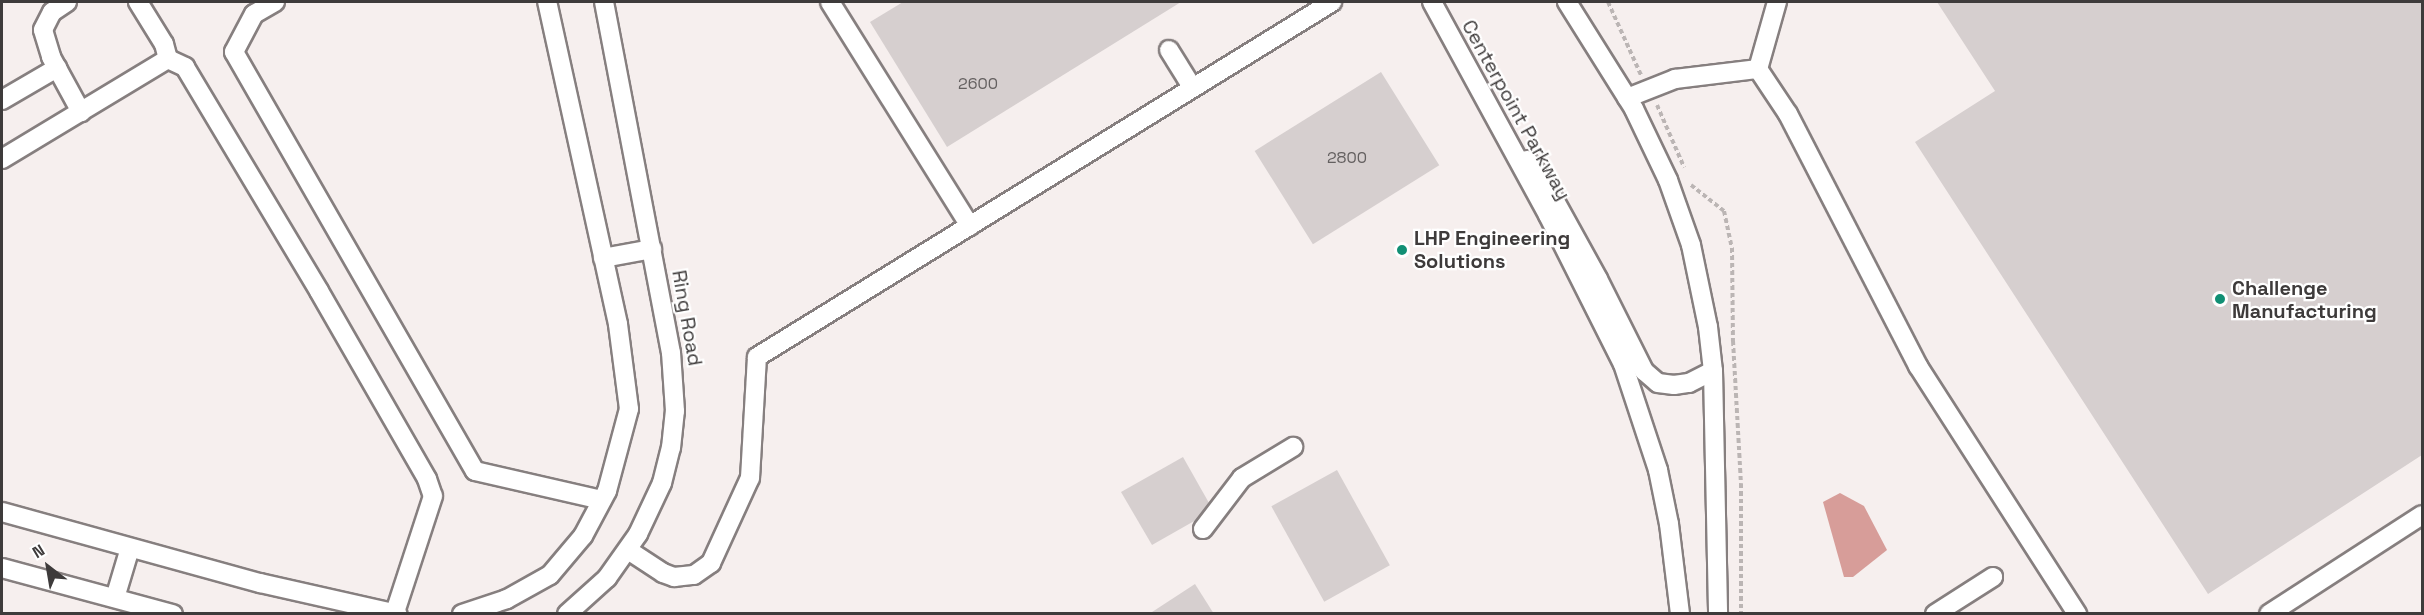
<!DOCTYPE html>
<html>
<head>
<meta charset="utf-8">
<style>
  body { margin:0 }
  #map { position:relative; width:2424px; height:615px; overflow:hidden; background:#f6efee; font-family:"Space Grotesk",sans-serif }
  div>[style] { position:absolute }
  .water>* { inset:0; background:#d79d99 }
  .building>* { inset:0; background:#d6cfcf; transform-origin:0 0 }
  .path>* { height:4px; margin-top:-2px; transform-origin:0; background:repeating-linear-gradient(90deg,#bbb5b4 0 4.5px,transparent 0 7.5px) }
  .roads { filter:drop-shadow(2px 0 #867f7f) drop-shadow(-2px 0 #867f7f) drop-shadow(0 2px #867f7f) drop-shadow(0 -2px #867f7f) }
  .minor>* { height:18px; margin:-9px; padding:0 9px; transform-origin:9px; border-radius:9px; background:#fff }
  .dots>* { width:16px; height:16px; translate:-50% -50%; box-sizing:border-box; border:3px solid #fff; border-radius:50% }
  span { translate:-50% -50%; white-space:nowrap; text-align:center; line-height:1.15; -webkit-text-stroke:4.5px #fff; paint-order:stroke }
  .number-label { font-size:16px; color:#646060 }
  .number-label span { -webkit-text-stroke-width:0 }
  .street-label { font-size:20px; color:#3e3b3b }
  .poi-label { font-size:20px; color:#3e3b3b; font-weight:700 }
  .left { translate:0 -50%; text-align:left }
  .frame { position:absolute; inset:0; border:3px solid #3e3b3b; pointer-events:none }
  .north { position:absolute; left:18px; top:537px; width:60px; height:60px; -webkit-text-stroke:4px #fff; paint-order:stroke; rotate:329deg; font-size:16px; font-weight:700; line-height:24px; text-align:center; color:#3e3b3b }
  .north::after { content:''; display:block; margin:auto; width:21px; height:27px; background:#3e3b3b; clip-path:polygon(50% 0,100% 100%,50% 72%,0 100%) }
</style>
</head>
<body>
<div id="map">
  <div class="water">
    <div style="clip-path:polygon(1840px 493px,1864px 506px,1887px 550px,1853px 577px,1844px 577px,1823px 502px)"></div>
  </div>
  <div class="building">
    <div style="clip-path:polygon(903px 2px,1181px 2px,947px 147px,870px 22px)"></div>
    <div style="clip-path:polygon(1937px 2px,2422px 2px,2422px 455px,2208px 594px,1915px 142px,1995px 91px)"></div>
    <div style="left:1381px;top:72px;width:110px;height:149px;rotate:58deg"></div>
    <div style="clip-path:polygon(1183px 457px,1209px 503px,1196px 520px,1152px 545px,1121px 492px)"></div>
    <div style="left:1337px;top:470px;width:109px;height:75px;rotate:61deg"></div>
    <div style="clip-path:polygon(1195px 584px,1214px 614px,1149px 614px)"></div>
  </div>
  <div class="path">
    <div style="left:1608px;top:2px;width:80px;rotate:65.7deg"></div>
    <div style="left:1657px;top:105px;width:68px;rotate:66.5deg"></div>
    <div style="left:1691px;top:185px;width:42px;rotate:38.2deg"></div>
    <div style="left:1724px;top:211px;width:38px;rotate:78deg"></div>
    <div style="left:1732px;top:248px;width:93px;rotate:89.4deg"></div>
    <div style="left:1733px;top:341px;width:143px;rotate:86.8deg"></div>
    <div style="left:1741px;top:484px;width:130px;rotate:90deg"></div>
  </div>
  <div class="roads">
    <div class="minor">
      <div style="left:67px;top:2px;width:18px;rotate:146deg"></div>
      <div style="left:52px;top:12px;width:20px;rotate:117deg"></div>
      <div style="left:43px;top:30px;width:28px;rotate:73deg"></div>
      <div style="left:51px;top:57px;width:63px;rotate:61.4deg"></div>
      <div style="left:138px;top:2px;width:49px;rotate:58.2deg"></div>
      <div style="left:164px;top:44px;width:16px;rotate:75deg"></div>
      <div style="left:275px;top:2px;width:24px;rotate:150deg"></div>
      <div style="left:254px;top:14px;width:43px;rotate:117.8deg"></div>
      <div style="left:234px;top:52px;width:483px;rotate:60.1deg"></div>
      <div style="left:475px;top:471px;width:130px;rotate:12.9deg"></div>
      <div style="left:830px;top:2px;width:264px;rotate:58deg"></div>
      <div style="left:1432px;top:2px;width:243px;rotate:61.4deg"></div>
      <div style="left:1548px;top:215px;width:167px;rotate:63.3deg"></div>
      <div style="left:1623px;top:364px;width:112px;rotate:71.7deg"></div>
      <div style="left:1658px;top:470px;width:55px;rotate:78.5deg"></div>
      <div style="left:1669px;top:524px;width:91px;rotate:83deg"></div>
      <div style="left:1567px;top:2px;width:126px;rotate:57.9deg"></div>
      <div style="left:1634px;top:109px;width:79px;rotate:64.4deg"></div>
      <div style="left:1668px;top:180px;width:69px;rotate:70.5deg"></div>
      <div style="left:1691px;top:245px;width:84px;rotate:78.3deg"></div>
      <div style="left:1708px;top:327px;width:44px;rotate:83.5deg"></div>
      <div style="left:1713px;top:371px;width:243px;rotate:88.8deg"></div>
      <div style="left:1169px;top:50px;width:44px;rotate:58.1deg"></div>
      <div style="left:1758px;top:69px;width:70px;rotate:-74.2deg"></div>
      <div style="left:1627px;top:98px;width:52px;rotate:-21.6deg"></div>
      <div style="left:1675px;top:79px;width:84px;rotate:-6.9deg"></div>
      <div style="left:1758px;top:69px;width:54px;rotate:56.3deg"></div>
      <div style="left:1788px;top:114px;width:284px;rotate:62.7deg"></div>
      <div style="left:1918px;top:366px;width:295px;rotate:57.3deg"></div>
      <div style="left:2px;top:100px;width:64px;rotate:-30.2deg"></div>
      <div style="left:2px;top:159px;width:194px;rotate:-31.1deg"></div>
      <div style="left:168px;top:59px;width:19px;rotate:25deg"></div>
      <div style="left:185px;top:67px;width:261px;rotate:59.1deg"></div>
      <div style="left:319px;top:291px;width:217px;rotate:60.1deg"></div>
      <div style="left:427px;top:479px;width:18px;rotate:71deg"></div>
      <div style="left:433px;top:496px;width:122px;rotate:108.1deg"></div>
      <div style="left:1527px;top:160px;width:27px;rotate:51deg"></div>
      <div style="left:1544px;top:181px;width:112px;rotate:61.1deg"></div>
      <div style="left:1598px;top:279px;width:103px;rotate:63.4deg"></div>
      <div style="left:1644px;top:371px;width:18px;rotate:41deg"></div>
      <div style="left:1658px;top:383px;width:16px;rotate:7deg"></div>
      <div style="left:1674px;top:385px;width:15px;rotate:-8deg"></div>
      <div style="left:1689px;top:383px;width:27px;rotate:-27deg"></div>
      <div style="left:603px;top:258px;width:50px;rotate:-10.4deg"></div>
      <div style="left:2px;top:512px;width:268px;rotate:15.4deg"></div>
      <div style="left:260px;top:583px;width:141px;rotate:12.7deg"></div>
      <div style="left:1203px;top:529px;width:64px;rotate:-52.6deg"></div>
      <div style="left:1242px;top:478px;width:60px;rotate:-31.3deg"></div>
      <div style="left:628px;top:550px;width:42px;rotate:33.3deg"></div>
      <div style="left:663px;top:573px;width:12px;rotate:20deg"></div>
      <div style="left:674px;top:577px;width:20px;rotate:-6deg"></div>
      <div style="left:694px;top:575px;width:21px;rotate:-35deg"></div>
      <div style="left:711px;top:563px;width:94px;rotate:-65.4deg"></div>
      <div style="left:750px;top:478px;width:121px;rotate:-86.7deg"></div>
      <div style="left:757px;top:357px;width:676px;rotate:-31.69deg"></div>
      <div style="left:2px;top:568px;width:177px;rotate:15.1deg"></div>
      <div style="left:115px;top:598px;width:52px;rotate:-73.3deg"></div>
      <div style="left:462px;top:614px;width:47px;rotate:-18.4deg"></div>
      <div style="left:507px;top:599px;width:49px;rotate:-29.2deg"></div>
      <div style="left:550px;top:575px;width:51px;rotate:-49.8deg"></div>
      <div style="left:583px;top:536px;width:51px;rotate:-61.9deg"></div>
      <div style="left:607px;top:491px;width:85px;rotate:-75deg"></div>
      <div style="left:629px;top:409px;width:86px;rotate:-97.4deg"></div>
      <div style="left:618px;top:324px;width:330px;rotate:-102.4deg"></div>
      <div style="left:567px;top:614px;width:54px;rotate:-42deg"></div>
      <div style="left:607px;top:578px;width:54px;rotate:-54.8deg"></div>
      <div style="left:638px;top:534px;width:56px;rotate:-64.8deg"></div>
      <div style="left:662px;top:483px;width:36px;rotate:-76deg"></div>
      <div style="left:671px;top:448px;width:37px;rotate:-84deg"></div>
      <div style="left:675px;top:411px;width:58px;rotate:-93.9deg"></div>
      <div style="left:671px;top:353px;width:357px;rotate:-100.8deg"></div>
      <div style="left:1935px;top:614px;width:69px;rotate:-32.5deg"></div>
      <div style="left:2269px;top:614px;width:182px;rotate:-32.9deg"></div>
    </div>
  </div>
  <div class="dots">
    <div style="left:1402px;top:250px;background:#118f74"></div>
    <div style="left:2220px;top:299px;background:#118f74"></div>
  </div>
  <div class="number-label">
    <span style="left:978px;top:84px">2600</span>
    <span style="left:1347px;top:158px">2800</span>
  </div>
  <div class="street-label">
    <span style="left:1516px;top:110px;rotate:61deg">Centerpoint Parkway</span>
    <span style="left:687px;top:318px;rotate:80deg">Ring Road</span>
  </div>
  <div class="poi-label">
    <span class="left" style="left:1414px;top:250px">LHP Engineering<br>Solutions</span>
    <span class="left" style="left:2232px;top:300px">Challenge<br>Manufacturing</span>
  </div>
  <div class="frame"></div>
  <div class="north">N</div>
</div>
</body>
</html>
